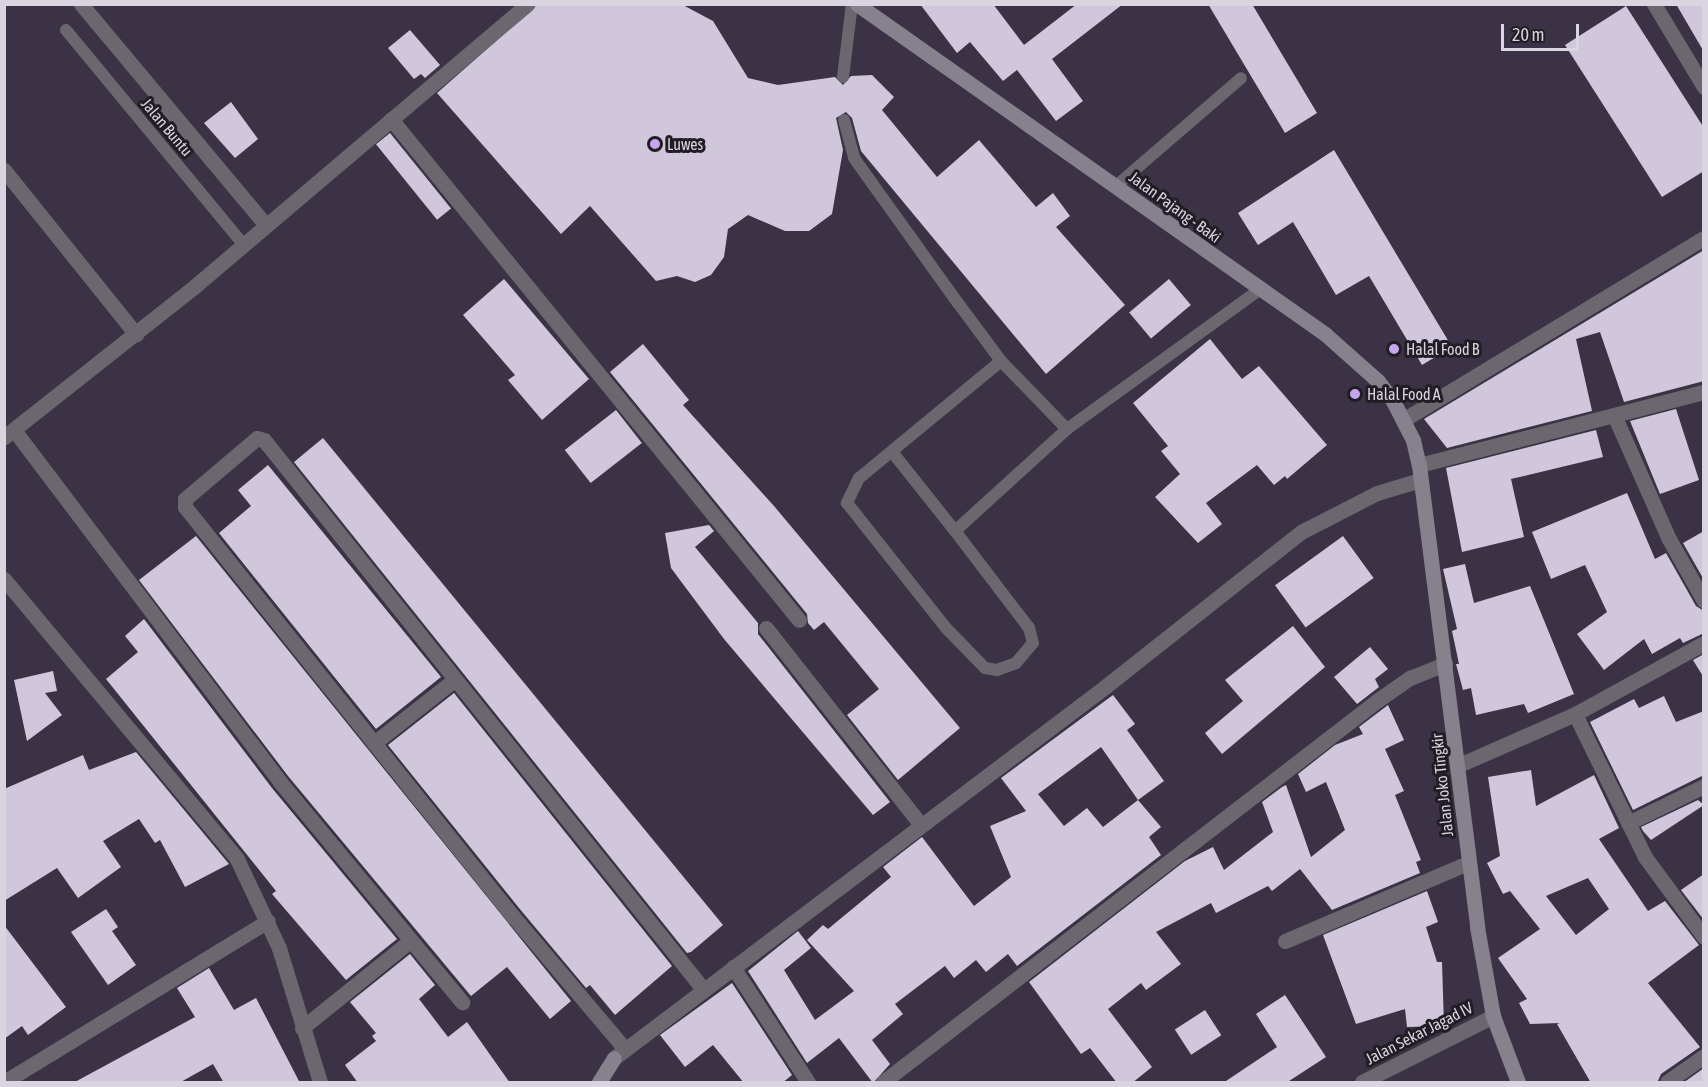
<!DOCTYPE html>
<html>
<head>
<meta charset="utf-8">
<style>
  body { margin:0 }
  #map { position:relative; width:1708px; height:1087px; overflow:hidden; background:#3b3345; font-family:"Asap Condensed",sans-serif }
  div>[style] { position:absolute }
  .building>* { inset:0; background:#d0c7dc; transform-origin:0 0 }
  .service>* { height:12px; margin:-6px; padding:0 6px; transform-origin:6px; border-radius:6px; background:#6b676f }
  .minor>* { height:15px; margin:-7.5px; padding:0 7.5px; transform-origin:7.5px; border-radius:7.5px; background:#6b676f }
  .tertiary>* { height:15px; margin:-7.5px; padding:0 7.5px; transform-origin:7.5px; border-radius:7.5px; background:#6b676f }
  .secondary>* { height:15px; margin:-7.5px; padding:0 7.5px; transform-origin:7.5px; border-radius:7.5px; background:#87818e }
  .dots>* { width:16px; height:16px; translate:-50% -50%; box-sizing:border-box; border:3px solid #211d25; border-radius:50% }
  span { translate:-50% -50%; white-space:nowrap; text-align:center; line-height:1.15; -webkit-text-stroke:6px #211d25; paint-order:stroke }
  .street-label { font-size:16px; color:#d9d4df }
  .poi-label { font-size:16px; color:#d9d4df }
  .left { translate:0 -50%; text-align:left }
  .frame { position:absolute; inset:0; border:6px solid #d9d4df; pointer-events:none }
  .scale { position:absolute; left:1501px; top:24px; width:78px; height:27px; box-sizing:border-box; border:3px solid #d9d4df; border-top:0; padding-left:8px; font-size:18px; line-height:21px; white-space:nowrap; color:#d9d4df; -webkit-text-stroke:4px #211d25; paint-order:stroke }
</style>
</head>
<body>
<div id="map">
  <div class="building">
    <div style="clip-path:polygon(538px 4px,681px 4px,713px 21px,748px 78px,778px 85px,835px 77px,843px 85px,851px 76px,872px 75px,894px 97px,882px 110px,937px 177px,979px 140px,1036px 207px,1053px 193px,1070px 216px,1056px 227px,1125px 305px,1046px 374px,861px 151px,852px 118px,846px 112px,836px 118px,843px 150px,832px 214px,809px 231px,785px 231px,748px 215px,728px 229px,724px 257px,711px 275px,695px 282px,677px 276px,656px 281px,590px 206px,561px 234px,437px 93px)"></div>
    <div style="clip-path:polygon(920px 4px,993px 4px,1024px 45px,1077px 4px,1123px 4px,1052px 59px,1083px 101px,1056px 121px,1017px 70px,1003px 81px,970px 42px,957px 53px)"></div>
    <div style="clip-path:polygon(1208px 4px,1252px 4px,1317px 113px,1285px 133px)"></div>
    <div style="clip-path:polygon(1676px 4px,1704px 4px,1704px 52px)"></div>
    <div style="clip-path:polygon(1626px 6px,1704px 128px,1704px 171px,1662px 197px,1565px 45px)"></div>
    <div style="clip-path:polygon(410px 30px,440px 65px,425px 78px,421px 74px,414px 79px,388px 48px)"></div>
    <div style="clip-path:polygon(231px 102px,258px 139px,235px 158px,204px 123px)"></div>
    <div style="left:390px;top:133px;width:97px;height:18px;rotate:51deg"></div>
    <div style="clip-path:polygon(1334px 150px,1452px 347px,1422px 365px,1369px 276px,1336px 295px,1293px 222px,1258px 245px,1238px 213px)"></div>
    <div style="clip-path:polygon(1704px 250px,1704px 381px,1624px 402px,1600px 332px,1576px 339px,1592px 411px,1447px 448px,1424px 419px)"></div>
    <div style="clip-path:polygon(504px 279px,589px 379px,542px 420px,508px 380px,515px 375px,463px 315px)"></div>
    <div style="left:1169px;top:279px;width:34px;height:52px;rotate:50deg"></div>
    <div style="clip-path:polygon(1210px 339px,1242px 379px,1259px 366px,1327px 445px,1287px 479px,1285px 476px,1274px 485px,1257px 465px,1206px 503px,1222px 524px,1198px 543px,1155px 497px,1180px 474px,1161px 451px,1168px 446px,1133px 403px)"></div>
    <div style="clip-path:polygon(643px 344px,689px 400px,683px 405px,774px 506px,960px 728px,898px 780px,847px 715px,879px 689px,824px 622px,814px 630px,808px 623px,807px 614px,610px 372px)"></div>
    <div style="clip-path:polygon(1676px 409px,1699px 480px,1660px 494px,1630px 421px)"></div>
    <div style="left:616px;top:410px;width:42px;height:65px;rotate:52deg"></div>
    <div style="clip-path:polygon(1596px 430px,1603px 457px,1511px 479px,1524px 537px,1462px 552px,1446px 468px)"></div>
    <div style="clip-path:polygon(323px 438px,723px 925px,691px 952px,687px 953px,294px 462px)"></div>
    <div style="clip-path:polygon(268px 465px,441px 677px,376px 729px,219px 533px,251px 506px,238px 490px)"></div>
    <div style="clip-path:polygon(1627px 493px,1655px 559px,1666px 553px,1696px 606px,1704px 611px,1704px 633px,1683px 643px,1680px 638px,1652px 654px,1644px 639px,1604px 670px,1577px 634px,1607px 612px,1585px 565px,1551px 579px,1532px 532px)"></div>
    <div style="clip-path:polygon(709px 525px,714px 531px,695px 547px,758px 623px,758px 634px,890px 802px,873px 815px,724px 639px,671px 568px,665px 533px)"></div>
    <div style="clip-path:polygon(1704px 531px,1704px 580px,1683px 543px)"></div>
    <div style="clip-path:polygon(196px 536px,571px 1001px,550px 1019px,507px 967px,471px 996px,288px 776px,139px 580px)"></div>
    <div style="left:1343px;top:536px;width:52px;height:84px;rotate:54deg"></div>
    <div style="clip-path:polygon(1465px 564px,1474px 603px,1530px 586px,1574px 694px,1528px 713px,1524px 704px,1476px 715px,1471px 688px,1463px 690px,1456px 664px,1459px 664px,1452px 631px,1457px 629px,1443px 569px)"></div>
    <div style="clip-path:polygon(144px 619px,272px 788px,397px 939px,346px 980px,272px 894px,276px 891px,106px 679px,138px 652px,125px 636px)"></div>
    <div style="clip-path:polygon(1293px 626px,1325px 667px,1222px 754px,1205px 733px,1243px 701px,1225px 680px)"></div>
    <div style="clip-path:polygon(1370px 647px,1388px 669px,1375px 679px,1379px 687px,1357px 704px,1334px 677px)"></div>
    <div style="clip-path:polygon(1704px 654px,1704px 678px,1693px 660px)"></div>
    <div style="clip-path:polygon(53px 671px,57px 691px,45px 693px,62px 715px,27px 741px,14px 680px)"></div>
    <div style="clip-path:polygon(454px 693px,672px 966px,615px 1015px,590px 985px,586px 988px,519px 908px,388px 745px)"></div>
    <div style="clip-path:polygon(evenodd,1113px 695px,1135px 724px,1127px 730px,1164px 781px,1138px 800px,1161px 827px,1149px 837px,1161px 855px,1017px 966px,1008px 954px,986px 972px,976px 960px,954px 978px,945px 966px,895px 1004px,903px 1014px,872px 1040px,890px 1064px,873px 1083px,839px 1038px,807px 1063px,748px 971px,798px 931px,811px 948px,784px 970px,815px 1020px,854px 991px,807px 940px,823px 925px,828px 929px,891px 877px,883px 867px,922px 837px,974px 906px,1011px 877px,990px 826px,1026px 811px,1001px 778px,1113px 695px,1101px 747px,1138px 800px,1103px 827px,1087px 808px,1064px 826px,1038px 794px,1101px 747px)"></div>
    <div style="clip-path:polygon(1664px 696px,1676px 722px,1704px 711px,1704px 775px,1633px 810px,1590px 722px,1634px 699px,1639px 708px)"></div>
    <div style="clip-path:polygon(1388px 705px,1404px 740px,1385px 749px,1404px 791px,1395px 795px,1421px 860px,1416px 862px,1420px 873px,1332px 910px,1300px 869px,1272px 891px,1268px 886px,1216px 913px,1211px 903px,1156px 932px,1181px 964px,1146px 990px,1141px 983px,1108px 1009px,1152px 1067px,1132px 1083px,1117px 1083px,1090px 1048px,1081px 1054px,1029px 982px,1185px 861px,1213px 847px,1224px 870px,1273px 832px,1262px 802px,1282px 787px,1286px 785px,1311px 857px,1345px 830px,1326px 782px,1306px 792px,1298px 774px,1335px 745px,1363px 734px,1359px 727px)"></div>
    <div style="clip-path:polygon(136px 752px,229px 864px,185px 887px,160px 840px,155px 843px,139px 819px,103px 841px,121px 867px,78px 898px,57px 868px,4px 901px,4px 789px,83px 755px,89px 770px)"></div>
    <div style="clip-path:polygon(evenodd,1531px 770px,1536px 806px,1594px 775px,1619px 828px,1599px 839px,1648px 911px,1665px 901px,1699px 945px,1648px 983px,1700px 1047px,1661px 1074px,1657px 1083px,1591px 1083px,1557px 1024px,1560px 1023px,1530px 1024px,1519px 1003px,1527px 999px,1498px 958px,1540px 929px,1510px 891px,1503px 894px,1487px 863px,1500px 856px,1488px 777px,1531px 770px,1588px 878px,1609px 909px,1576px 935px,1546px 896px,1588px 878px)"></div>
    <div style="clip-path:polygon(1698px 800px,1704px 805px,1651px 840px,1643px 831px,1641px 827px)"></div>
    <div style="clip-path:polygon(1704px 874px,1704px 920px,1681px 890px)"></div>
    <div style="clip-path:polygon(1427px 891px,1438px 922px,1426px 927px,1437px 962px,1442px 962px,1444px 1026px,1407px 1027px,1405px 1009px,1356px 1024px,1323px 935px)"></div>
    <div style="clip-path:polygon(106px 909px,118px 927px,112px 931px,136px 965px,108px 985px,71px 932px)"></div>
    <div style="clip-path:polygon(4px 925px,66px 1007px,28px 1035px,22px 1026px,4px 1039px)"></div>
    <div style="clip-path:polygon(410px 954px,435px 985px,419px 999px,448px 1037px,467px 1022px,510px 1083px,358px 1083px,345px 1065px,376px 1041px,372px 1036px,376px 1033px,350px 1002px)"></div>
    <div style="clip-path:polygon(209px 968px,234px 1010px,256px 998px,300px 1083px,224px 1083px,213px 1064px,179px 1083px,73px 1083px,195px 1017px,177px 988px)"></div>
    <div style="clip-path:polygon(732px 983px,792px 1075px,782px 1083px,744px 1083px,713px 1045px,685px 1067px,660px 1035px)"></div>
    <div style="clip-path:polygon(1285px 995px,1326px 1057px,1286px 1083px,1223px 1083px,1277px 1047px,1256px 1014px)"></div>
    <div style="left:1205px;top:1010px;width:30px;height:36px;rotate:57deg"></div>
    <div style="clip-path:polygon(1704px 1068px,1704px 1083px,1683px 1083px)"></div>
  </div>
  <div class="service">
    <div style="left:66px;top:30px;width:278px;rotate:50.4deg"></div>
    <div style="left:843px;top:77px;width:74px;rotate:-83deg"></div>
    <div style="left:844px;top:120px;width:39px;rotate:75deg"></div>
    <div style="left:854px;top:158px;width:178px;rotate:54.4deg"></div>
    <div style="left:958px;top:303px;width:72px;rotate:53.4deg"></div>
    <div style="left:1001px;top:361px;width:95px;rotate:45.9deg"></div>
    <div style="left:1067px;top:429px;width:237px;rotate:-35.9deg"></div>
    <div style="left:1116px;top:186px;width:165px;rotate:-40.8deg"></div>
    <div style="left:1001px;top:361px;width:184px;rotate:140.5deg"></div>
    <div style="left:859px;top:478px;width:28px;rotate:116deg"></div>
    <div style="left:847px;top:503px;width:159px;rotate:51.6deg"></div>
    <div style="left:946px;top:628px;width:56px;rotate:45.7deg"></div>
    <div style="left:985px;top:668px;width:12px;rotate:9deg"></div>
    <div style="left:997px;top:670px;width:20px;rotate:-20deg"></div>
    <div style="left:1016px;top:663px;width:26px;rotate:-50deg"></div>
    <div style="left:1033px;top:643px;width:16px;rotate:-105deg"></div>
    <div style="left:1029px;top:628px;width:122px;rotate:-127.3deg"></div>
    <div style="left:955px;top:531px;width:151px;rotate:-42.3deg"></div>
    <div style="left:893px;top:453px;width:100px;rotate:51.5deg"></div>
  </div>
  <div class="minor">
    <div style="left:81px;top:4px;width:288px;rotate:50.1deg"></div>
    <div style="left:1654px;top:4px;width:97px;rotate:58.9deg"></div>
    <div style="left:391px;top:119px;width:646px;rotate:50.84deg"></div>
    <div style="left:4px;top:170px;width:211px;rotate:51.2deg"></div>
    <div style="left:1614px;top:415px;width:136px;rotate:66.1deg"></div>
    <div style="left:1669px;top:539px;width:71px;rotate:60.6deg"></div>
    <div style="left:14px;top:430px;width:441px;rotate:52.9deg"></div>
    <div style="left:280px;top:782px;width:286px;rotate:50.4deg"></div>
    <div style="left:4px;top:437px;width:243px;rotate:-38.3deg"></div>
    <div style="left:195px;top:286px;width:436px;rotate:-40.3deg"></div>
    <div style="left:1419px;top:465px;width:294px;rotate:-14.4deg"></div>
    <div style="left:4px;top:579px;width:364px;rotate:50.2deg"></div>
    <div style="left:237px;top:859px;width:98px;rotate:64.7deg"></div>
    <div style="left:279px;top:948px;width:140px;rotate:73deg"></div>
    <div style="left:766px;top:628px;width:249px;rotate:51.8deg"></div>
    <div style="left:1575px;top:714px;width:159px;rotate:63.9deg"></div>
    <div style="left:1645px;top:857px;width:99px;rotate:53.6deg"></div>
    <div style="left:374px;top:743px;width:102px;rotate:-38.2deg"></div>
    <div style="left:1459px;top:765px;width:127px;rotate:-23.7deg"></div>
    <div style="left:1575px;top:714px;width:147px;rotate:-28.8deg"></div>
    <div style="left:1628px;top:823px;width:85px;rotate:-26deg"></div>
    <div style="left:1285px;top:941px;width:199px;rotate:-23.1deg"></div>
    <div style="left:733px;top:967px;width:137px;rotate:56.9deg"></div>
    <div style="left:302px;top:1028px;width:139px;rotate:-38.9deg"></div>
    <div style="left:625px;top:1049px;width:177px;rotate:-130.2deg"></div>
    <div style="left:511px;top:914px;width:521px;rotate:-128.69deg"></div>
    <div style="left:185px;top:507px;width:8px;rotate:-90deg"></div>
    <div style="left:185px;top:499px;width:94px;rotate:-40.3deg"></div>
    <div style="left:257px;top:438px;width:7px;rotate:16deg"></div>
    <div style="left:264px;top:440px;width:703px;rotate:51.35deg"></div>
    <div style="left:4px;top:1082px;width:309px;rotate:-31.4deg"></div>
    <div style="left:883px;top:1082px;width:625px;rotate:-37.66deg"></div>
    <div style="left:1378px;top:700px;width:39px;rotate:-35deg"></div>
    <div style="left:1410px;top:678px;width:38px;rotate:-22deg"></div>
    <div style="left:1362px;top:1082px;width:147px;rotate:-26.7deg"></div>
    <div style="left:1667px;top:1082px;width:45px;rotate:-35.1deg"></div>
  </div>
  <div class="tertiary">
    <div style="left:1403px;top:420px;width:352px;rotate:-31.2deg"></div>
    <div style="left:614px;top:1058px;width:617px;rotate:-37.09deg"></div>
    <div style="left:1106px;top:686px;width:248px;rotate:-38.3deg"></div>
    <div style="left:1301px;top:532px;width:85px;rotate:-27.2deg"></div>
    <div style="left:1377px;top:493px;width:45px;rotate:-16.8deg"></div>
  </div>
  <div class="secondary">
    <div style="left:857px;top:4px;width:573px;rotate:35.19deg"></div>
    <div style="left:1325px;top:334px;width:71px;rotate:41.6deg"></div>
    <div style="left:1378px;top:381px;width:25px;rotate:53deg"></div>
    <div style="left:1393px;top:401px;width:44px;rotate:62.9deg"></div>
    <div style="left:1413px;top:440px;width:26px;rotate:77deg"></div>
    <div style="left:1419px;top:465px;width:466px;rotate:82.8deg"></div>
    <div style="left:1477px;top:927px;width:90px;rotate:79.8deg"></div>
    <div style="left:1493px;top:1016px;width:71px;rotate:69.3deg"></div>
    <div style="left:599px;top:1082px;width:28px;rotate:-58deg"></div>
  </div>
  <div class="dots">
    <div style="left:655px;top:144px;background:#c8a6ef"></div>
    <div style="left:1394px;top:349px;background:#c8a6ef"></div>
    <div style="left:1355px;top:394px;background:#c8a6ef"></div>
  </div>
  <div class="street-label">
    <span style="left:167px;top:127px;rotate:50deg">Jalan Buntu</span>
    <span style="left:1175px;top:207px;rotate:36deg">Jalan Pajang - Baki</span>
    <span style="left:1442px;top:785px;rotate:-96deg">Jalan Joko Tingkir</span>
    <span style="left:1419px;top:1033px;rotate:-27deg">Jalan Sekar Jagad IV</span>
  </div>
  <div class="poi-label">
    <span class="left" style="left:667px;top:144px">Luwes</span>
    <span class="left" style="left:1406px;top:349px">Halal Food B</span>
    <span class="left" style="left:1367px;top:394px">Halal Food A</span>
  </div>
  <div class="frame"></div>
  <div class="scale">20 m</div>
</div>
</body>
</html>
